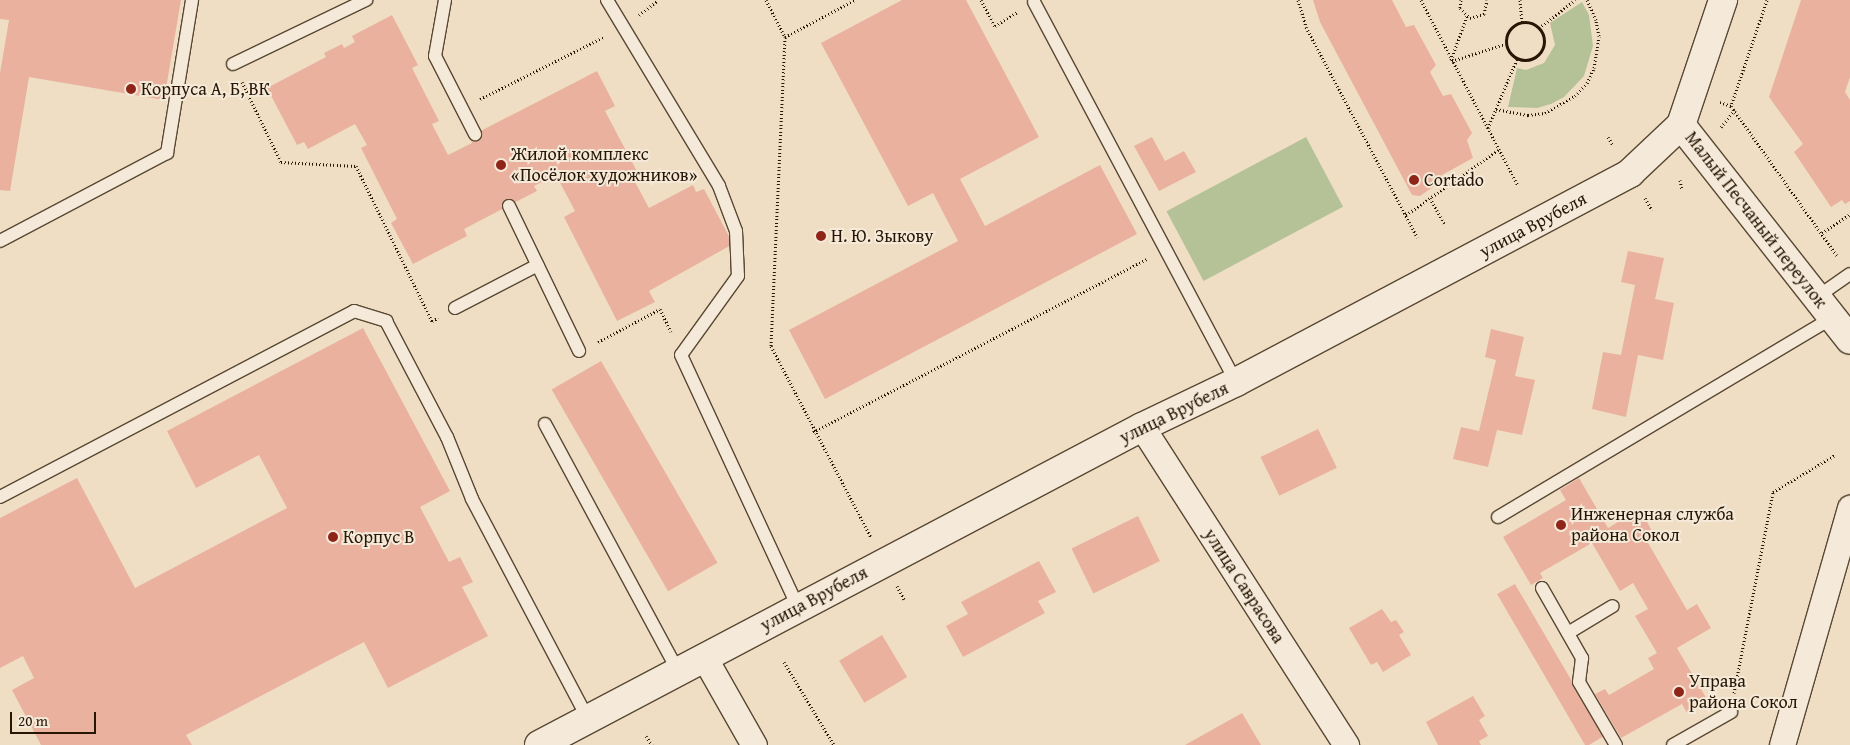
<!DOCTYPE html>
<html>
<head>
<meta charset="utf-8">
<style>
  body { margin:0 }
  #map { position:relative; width:1850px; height:745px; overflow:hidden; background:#efdec4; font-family:"Gentium Book Plus",serif }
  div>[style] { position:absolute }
  .green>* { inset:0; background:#b5c297; transform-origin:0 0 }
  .building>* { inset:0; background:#eab29e; transform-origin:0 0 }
  .path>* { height:3px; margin-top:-1.5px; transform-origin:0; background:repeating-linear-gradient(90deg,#261603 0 1px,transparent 0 3.5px) }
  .path>.ring { margin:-1.5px; padding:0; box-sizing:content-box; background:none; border:3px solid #261603; border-radius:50% }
  .roads { filter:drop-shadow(1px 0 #584833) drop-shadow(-1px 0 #584833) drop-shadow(0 1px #584833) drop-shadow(0 -1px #584833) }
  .lane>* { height:12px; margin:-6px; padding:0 6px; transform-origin:6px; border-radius:6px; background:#f5ead9 }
  .street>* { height:25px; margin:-12.5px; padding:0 12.5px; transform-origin:12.5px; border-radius:12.5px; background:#f5ead9 }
  .secondary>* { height:28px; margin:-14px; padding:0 14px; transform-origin:14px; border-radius:14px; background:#f5ead9 }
  .dots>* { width:14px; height:14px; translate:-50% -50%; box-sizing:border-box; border:2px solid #f5ead9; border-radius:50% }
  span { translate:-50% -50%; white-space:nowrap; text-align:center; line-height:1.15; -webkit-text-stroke:4px #f5ead9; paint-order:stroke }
  .poi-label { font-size:18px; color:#261603 }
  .left { translate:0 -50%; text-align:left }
  .street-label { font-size:18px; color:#261603 }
  .scale { position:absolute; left:10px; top:712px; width:86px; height:22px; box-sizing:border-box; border:2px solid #261603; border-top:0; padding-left:6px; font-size:15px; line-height:18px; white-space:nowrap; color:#261603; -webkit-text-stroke:4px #f5ead9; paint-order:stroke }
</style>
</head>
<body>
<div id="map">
  <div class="green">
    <div style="clip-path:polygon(1582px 2px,1589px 15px,1593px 46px,1584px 76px,1564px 97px,1551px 104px,1537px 108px,1508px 107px,1517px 68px,1526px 70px,1544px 63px,1555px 45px,1550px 23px)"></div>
    <div style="left:1306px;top:137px;width:79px;height:158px;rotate:62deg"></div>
  </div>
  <div class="building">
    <div style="clip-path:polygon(0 0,181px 0,164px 100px,29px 77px,10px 191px,0 190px,0 73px,9px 20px,0 19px)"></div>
    <div style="clip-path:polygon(902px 0,966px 0,1039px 137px,960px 179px,985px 226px,1100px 165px,1137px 234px,825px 399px,789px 330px,958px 241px,933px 193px,908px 206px,821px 43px)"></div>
    <div style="clip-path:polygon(1313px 0,1392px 0,1406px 27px,1414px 25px,1436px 65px,1430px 72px,1443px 96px,1451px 94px,1472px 133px,1467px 140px,1473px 158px,1442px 175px,1443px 180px,1420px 196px,1412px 195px,1320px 22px)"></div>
    <div style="clip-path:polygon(1801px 0,1850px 0,1850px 77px,1845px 92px,1850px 100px,1850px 201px,1845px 204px,1842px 200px,1831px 207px,1794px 152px,1803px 144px,1769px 97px)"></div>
    <div style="clip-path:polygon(392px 15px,418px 65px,412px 68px,439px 121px,432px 124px,448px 155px,472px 143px,469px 137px,597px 71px,615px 106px,605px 111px,641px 179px,635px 182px,649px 208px,693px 185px,696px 192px,704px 189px,733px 244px,649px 291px,655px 302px,617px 321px,564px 217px,575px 211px,556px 175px,534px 186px,537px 191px,464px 229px,467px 236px,413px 264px,391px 223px,397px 219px,361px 148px,367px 145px,355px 124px,308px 149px,304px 142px,297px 145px,267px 88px,326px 57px,324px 53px,342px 44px,344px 48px,355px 42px,352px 36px)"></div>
    <div style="clip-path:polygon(1152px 137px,1165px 161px,1184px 151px,1196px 172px,1159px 191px,1134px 146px)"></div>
    <div style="clip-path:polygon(1628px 251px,1664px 258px,1655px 299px,1674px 303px,1663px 360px,1638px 355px,1626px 417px,1592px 409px,1603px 352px,1621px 355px,1635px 285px,1621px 282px)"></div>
    <div style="clip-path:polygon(363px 328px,450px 491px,420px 507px,449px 562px,460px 557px,473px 582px,462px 587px,488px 636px,388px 688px,364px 642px,186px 735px,192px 745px,41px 745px,12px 690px,34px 678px,23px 656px,0 668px,0 518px,77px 478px,135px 588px,287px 508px,259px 455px,196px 488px,167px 431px)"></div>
    <div style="clip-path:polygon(1491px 329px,1524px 337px,1515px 376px,1535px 380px,1522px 435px,1497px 430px,1488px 467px,1453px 459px,1461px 427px,1479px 431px,1496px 360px,1485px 357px)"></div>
    <div style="left:601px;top:361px;width:233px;height:57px;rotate:60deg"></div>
    <div style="left:1318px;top:429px;width:43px;height:64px;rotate:64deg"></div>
    <div style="clip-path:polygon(1579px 478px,1608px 528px,1640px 509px,1652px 531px,1644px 536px,1687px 610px,1697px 604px,1711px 628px,1677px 648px,1708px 701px,1687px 713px,1682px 704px,1621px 738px,1595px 694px,1605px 689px,1609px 695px,1654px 669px,1648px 658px,1657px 653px,1635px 616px,1648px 609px,1633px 583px,1620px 591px,1592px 543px,1540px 573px,1543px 578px,1531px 585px,1503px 537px,1566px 500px,1560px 490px)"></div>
    <div style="left:1138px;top:516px;width:50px;height:74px;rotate:64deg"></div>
    <div style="clip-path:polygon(1039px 561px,1056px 592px,1038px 601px,1045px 613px,963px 657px,946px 626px,968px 614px,961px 602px)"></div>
    <div style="clip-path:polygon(1515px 584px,1604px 736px,1589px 745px,1585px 745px,1497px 594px)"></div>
    <div style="clip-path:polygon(1382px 609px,1391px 622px,1396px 620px,1404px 632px,1399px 635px,1411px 655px,1383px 672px,1377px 662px,1371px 665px,1349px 628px)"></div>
    <div style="left:882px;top:635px;width:49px;height:50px;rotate:59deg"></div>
    <div style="clip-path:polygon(1473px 696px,1485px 716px,1479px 720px,1488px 736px,1479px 741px,1481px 745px,1438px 745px,1426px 722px)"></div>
    <div style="clip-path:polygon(1242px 713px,1261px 745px,1185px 745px)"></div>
  </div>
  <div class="path">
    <div style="left:766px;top:0;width:42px;rotate:62.8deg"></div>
    <div style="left:785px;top:37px;width:309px;rotate:92.6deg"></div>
    <div style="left:771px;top:346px;width:216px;rotate:62.4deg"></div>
    <div style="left:981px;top:0;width:30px;rotate:62deg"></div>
    <div style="left:995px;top:26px;width:26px;rotate:-32deg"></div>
    <div style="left:1298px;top:0;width:28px;rotate:73deg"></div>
    <div style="left:1306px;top:27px;width:238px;rotate:62.1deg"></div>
    <div style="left:1421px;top:0;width:208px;rotate:62.4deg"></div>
    <div style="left:1461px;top:0;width:8px;rotate:97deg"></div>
    <div style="left:1460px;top:8px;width:14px;rotate:45deg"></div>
    <div style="left:1470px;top:18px;width:15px;rotate:-16deg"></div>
    <div style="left:1484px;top:14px;width:14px;rotate:-78deg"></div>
    <div style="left:1520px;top:0;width:22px;rotate:85deg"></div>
    <div style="left:1767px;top:0;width:112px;rotate:108.8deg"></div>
    <div style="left:1731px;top:106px;width:185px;rotate:54.7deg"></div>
    <div style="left:639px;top:15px;width:24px;rotate:-38deg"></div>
    <div class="ring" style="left:1506px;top:22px;width:35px;height:35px"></div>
    <div style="left:1539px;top:28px;width:46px;rotate:-37.9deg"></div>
    <div style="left:785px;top:37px;width:79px;rotate:-27.9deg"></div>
    <div style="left:1451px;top:60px;width:47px;rotate:-70deg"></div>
    <div style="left:1452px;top:61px;width:56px;rotate:-17.8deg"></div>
    <div style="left:242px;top:82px;width:89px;rotate:64deg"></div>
    <div style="left:281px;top:162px;width:75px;rotate:3.1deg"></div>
    <div style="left:356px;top:166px;width:173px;rotate:63.9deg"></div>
    <div style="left:432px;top:321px;width:7px;rotate:-27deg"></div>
    <div style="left:480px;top:99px;width:139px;rotate:-26.6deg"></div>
    <div style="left:1720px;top:102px;width:12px;rotate:20deg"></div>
    <div style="left:1496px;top:109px;width:33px;rotate:11deg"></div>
    <div style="left:1528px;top:115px;width:17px;rotate:-7deg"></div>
    <div style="left:1545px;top:113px;width:34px;rotate:-30deg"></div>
    <div style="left:1575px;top:96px;width:18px;rotate:-47deg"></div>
    <div style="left:1587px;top:83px;width:17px;rotate:-65deg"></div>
    <div style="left:1594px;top:68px;width:32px;rotate:-81deg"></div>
    <div style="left:1599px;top:36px;width:16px;rotate:-101deg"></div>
    <div style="left:1596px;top:20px;width:22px;rotate:-114deg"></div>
    <div style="left:1721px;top:127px;width:22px;rotate:-51deg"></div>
    <div style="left:1488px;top:128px;width:75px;rotate:-67.2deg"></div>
    <div style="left:1608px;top:137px;width:9px;rotate:58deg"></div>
    <div style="left:1680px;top:180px;width:10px;rotate:79deg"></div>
    <div style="left:1430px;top:198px;width:29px;rotate:61deg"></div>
    <div style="left:1645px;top:198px;width:14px;rotate:60deg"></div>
    <div style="left:1406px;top:215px;width:113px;rotate:-35.2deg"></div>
    <div style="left:1822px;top:233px;width:34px;rotate:-34deg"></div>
    <div style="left:598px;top:342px;width:70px;rotate:-28deg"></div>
    <div style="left:660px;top:309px;width:25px;rotate:64deg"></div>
    <div style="left:813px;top:432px;width:377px;rotate:-27.4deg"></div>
    <div style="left:897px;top:586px;width:15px;rotate:62deg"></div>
    <div style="left:784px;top:662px;width:97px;rotate:58.9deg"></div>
    <div style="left:1734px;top:693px;width:205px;rotate:-79deg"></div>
    <div style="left:1773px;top:492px;width:72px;rotate:-30.8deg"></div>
    <div style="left:646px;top:736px;width:11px;rotate:56deg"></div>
  </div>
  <div class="roads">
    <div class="lane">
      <div style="left:445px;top:0;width:57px;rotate:100.1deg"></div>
      <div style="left:435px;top:56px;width:88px;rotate:62.9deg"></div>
      <div style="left:607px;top:0;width:217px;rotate:58.9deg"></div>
      <div style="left:719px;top:186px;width:48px;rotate:69.3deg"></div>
      <div style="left:736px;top:231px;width:45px;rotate:87.5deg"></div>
      <div style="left:738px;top:276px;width:97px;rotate:125.8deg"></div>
      <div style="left:681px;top:355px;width:278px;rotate:65.1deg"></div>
      <div style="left:1034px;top:2px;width:430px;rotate:62deg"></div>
      <div style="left:233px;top:64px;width:148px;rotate:-25.7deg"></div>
      <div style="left:509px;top:206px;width:161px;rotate:64.2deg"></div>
      <div style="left:0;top:241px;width:189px;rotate:-27.8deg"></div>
      <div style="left:167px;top:153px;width:155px;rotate:-80.7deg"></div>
      <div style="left:1817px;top:297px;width:40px;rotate:-34.9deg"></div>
      <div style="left:455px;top:308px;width:93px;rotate:-27.4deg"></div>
      <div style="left:545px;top:424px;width:281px;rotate:61.7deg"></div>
      <div style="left:0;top:497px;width:400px;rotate:-27.7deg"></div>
      <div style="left:354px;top:311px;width:34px;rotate:17deg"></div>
      <div style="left:386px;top:321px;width:131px;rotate:62.3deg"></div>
      <div style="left:447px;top:437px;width:67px;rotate:68deg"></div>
      <div style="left:472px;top:499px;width:249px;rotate:62.2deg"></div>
      <div style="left:1498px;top:517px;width:390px;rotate:-30.8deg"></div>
      <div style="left:1542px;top:588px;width:81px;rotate:60.3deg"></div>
      <div style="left:1582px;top:658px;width:24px;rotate:97deg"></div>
      <div style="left:1579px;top:682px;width:73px;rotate:59.6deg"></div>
      <div style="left:1568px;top:633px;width:52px;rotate:-31deg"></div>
      <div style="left:1673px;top:745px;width:67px;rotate:-29.6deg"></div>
    </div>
    <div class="street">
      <div style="left:1142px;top:427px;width:378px;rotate:57.3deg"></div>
      <div style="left:704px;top:657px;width:101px;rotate:60.4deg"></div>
      <div style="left:1782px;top:745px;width:247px;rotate:-74deg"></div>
    </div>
    <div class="secondary">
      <div style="left:1681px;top:125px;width:273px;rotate:51.8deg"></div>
      <div style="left:539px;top:745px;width:682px;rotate:-27.81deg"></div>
      <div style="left:1142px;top:427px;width:104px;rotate:-25.6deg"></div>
      <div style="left:1236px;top:382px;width:446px;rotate:-27.9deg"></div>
      <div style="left:1630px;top:173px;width:70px;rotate:-43.3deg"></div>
      <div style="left:1681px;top:125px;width:132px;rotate:-71.4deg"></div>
    </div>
  </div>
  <div class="dots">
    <div style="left:131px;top:89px;background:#8f2418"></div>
    <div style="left:501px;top:165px;background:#8f2418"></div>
    <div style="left:1414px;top:180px;background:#8f2418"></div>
    <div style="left:821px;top:236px;background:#8f2418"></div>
    <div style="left:1561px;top:525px;background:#8f2418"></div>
    <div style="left:333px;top:537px;background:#8f2418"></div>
    <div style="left:1679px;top:692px;background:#8f2418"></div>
  </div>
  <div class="poi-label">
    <span class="left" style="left:141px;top:89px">Корпуса А, Б, ВК</span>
    <span class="left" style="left:511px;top:165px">Жилой комплекс<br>«Посёлок художников»</span>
    <span class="left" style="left:1424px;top:180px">Cortado</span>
    <span class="left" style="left:831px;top:236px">Н. Ю. Зыкову</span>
    <span class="left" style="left:1571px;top:525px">Инженерная служба<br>района Сокол</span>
    <span class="left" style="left:343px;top:537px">Корпус В</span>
    <span class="left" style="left:1689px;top:692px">Управа<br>района Сокол</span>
  </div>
  <div class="street-label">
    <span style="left:1756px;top:220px;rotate:52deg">Малый Песчаный переулок</span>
    <span style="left:1533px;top:225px;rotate:-28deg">улица Врубеля</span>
    <span style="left:1174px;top:413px;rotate:-26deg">улица Врубеля</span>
    <span style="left:1244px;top:586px;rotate:57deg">улица Саврасова</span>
    <span style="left:814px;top:599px;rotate:-28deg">улица Врубеля</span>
  </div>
  <div class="scale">20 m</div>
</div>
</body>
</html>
